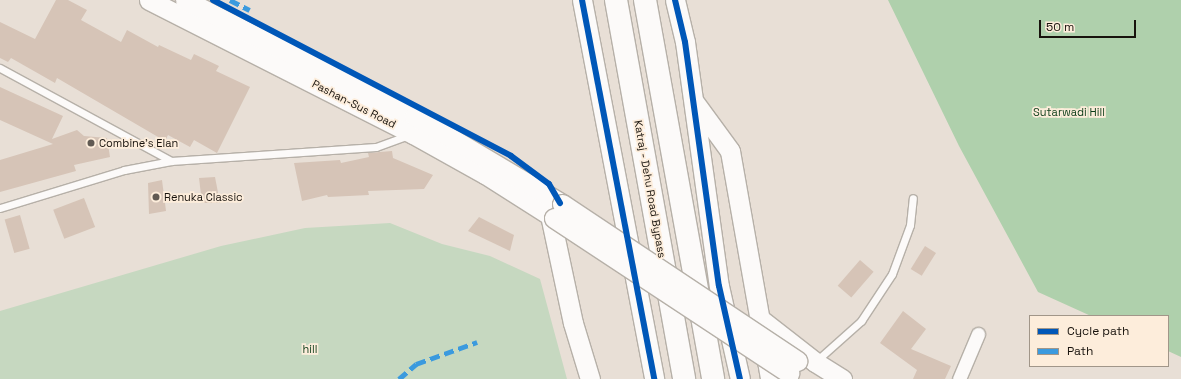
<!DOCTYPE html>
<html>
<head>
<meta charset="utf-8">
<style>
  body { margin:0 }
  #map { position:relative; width:1181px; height:379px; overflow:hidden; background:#e8dfd6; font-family:"Space Grotesk",sans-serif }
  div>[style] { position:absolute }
  .green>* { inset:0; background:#c6d8c0 }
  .forest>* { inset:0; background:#afd0ac }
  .building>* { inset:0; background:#d6c4b7; transform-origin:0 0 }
  .roads { filter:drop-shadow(1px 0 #b6b0a8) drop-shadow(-1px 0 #b6b0a8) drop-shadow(0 1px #b6b0a8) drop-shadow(0 -1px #b6b0a8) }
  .lane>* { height:7px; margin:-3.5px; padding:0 3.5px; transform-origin:3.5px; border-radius:3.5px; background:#fcfaf9 }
  .street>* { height:13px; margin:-6.5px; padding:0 6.5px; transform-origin:6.5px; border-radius:6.5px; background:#fcfaf9 }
  .secondary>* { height:19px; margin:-9.5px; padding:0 9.5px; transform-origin:9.5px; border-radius:9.5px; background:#fcfaf9 }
  .highway>* { height:22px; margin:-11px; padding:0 11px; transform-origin:11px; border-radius:11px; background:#fcfaf9 }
  .bridges { filter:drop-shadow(1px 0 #b6b0a8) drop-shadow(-1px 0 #b6b0a8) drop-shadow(0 1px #b6b0a8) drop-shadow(0 -1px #b6b0a8) }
  .secondary-bridge>* { height:19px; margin:-9.5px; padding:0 9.5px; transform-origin:9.5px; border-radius:9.5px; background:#fcfaf9 }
  .quiet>* { height:5px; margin-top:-2.5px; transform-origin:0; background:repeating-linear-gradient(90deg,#3b9ade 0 10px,transparent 0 15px) }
  .cycleway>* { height:6px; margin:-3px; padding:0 3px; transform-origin:3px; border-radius:3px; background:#0057b8 }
  .dots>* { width:11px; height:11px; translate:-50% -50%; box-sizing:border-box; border:2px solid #fdeddb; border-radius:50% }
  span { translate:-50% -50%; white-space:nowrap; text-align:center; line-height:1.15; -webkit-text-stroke:3.5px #fdeddb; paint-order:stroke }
  .street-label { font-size:11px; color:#18130d }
  .park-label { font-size:11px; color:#0b3c17 }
  .poi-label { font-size:11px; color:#18130d }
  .left { translate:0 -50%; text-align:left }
  .legend { position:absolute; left:1029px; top:315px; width:140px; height:52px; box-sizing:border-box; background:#fdeddb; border:1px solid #a19689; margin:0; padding:5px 7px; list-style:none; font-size:12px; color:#18130d }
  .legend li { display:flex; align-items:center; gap:8px; height:20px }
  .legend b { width:20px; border:1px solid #a19689 }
  .scale { position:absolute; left:1039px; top:20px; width:97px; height:18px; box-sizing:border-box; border:2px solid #18130d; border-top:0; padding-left:5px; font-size:12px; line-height:14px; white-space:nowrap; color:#18130d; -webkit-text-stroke:3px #fdeddb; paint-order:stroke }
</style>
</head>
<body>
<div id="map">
  <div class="green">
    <div style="clip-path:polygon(390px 223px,442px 244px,490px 256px,540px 279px,567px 379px,0 379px,0 311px,221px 246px,305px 228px)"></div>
  </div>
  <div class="forest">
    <div style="clip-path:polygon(888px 0,1181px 0,1181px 357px,1168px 351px,1168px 316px,1091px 316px,1038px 292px,959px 146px)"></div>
  </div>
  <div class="building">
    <div style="clip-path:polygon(56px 0,68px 0,87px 10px,81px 20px,121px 42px,127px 30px,158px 47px,159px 45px,191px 60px,194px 54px,219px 66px,216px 71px,250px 87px,217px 153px,194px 140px,190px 147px,168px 135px,165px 141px,57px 78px,55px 83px,11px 58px,8px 62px,0 58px,0 22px,35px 39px)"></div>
    <div style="clip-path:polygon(0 87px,63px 116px,52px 139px,77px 130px,84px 136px,107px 138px,110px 157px,74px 165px,76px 171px,0 192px,0 160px,53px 144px,0 120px)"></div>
    <div style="clip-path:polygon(392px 151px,393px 158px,433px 175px,424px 189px,368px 191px,369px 195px,328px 197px,327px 195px,302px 201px,294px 163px,340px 160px,341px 163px,369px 157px,368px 153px)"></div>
    <div style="clip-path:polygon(215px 177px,220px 203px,202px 203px,199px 178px)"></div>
    <div style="clip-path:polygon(162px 180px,166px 211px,149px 214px,148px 183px)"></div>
    <div style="left:84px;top:198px;width:31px;height:33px;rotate:69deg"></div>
    <div style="left:20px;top:215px;width:35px;height:16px;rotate:74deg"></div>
    <div style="clip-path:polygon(479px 217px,514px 235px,510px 251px,468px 231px)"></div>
    <div style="left:925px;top:246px;width:13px;height:27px;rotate:32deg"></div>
    <div style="left:860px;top:260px;width:18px;height:34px;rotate:41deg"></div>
    <div style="clip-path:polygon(903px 311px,926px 329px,911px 349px,951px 366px,945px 379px,913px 379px,917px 370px,880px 343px)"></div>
  </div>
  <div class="roads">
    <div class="lane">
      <div style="left:0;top:68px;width:195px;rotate:28.5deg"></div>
      <div style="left:0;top:208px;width:130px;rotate:-17deg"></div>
      <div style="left:124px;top:170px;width:48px;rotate:-10.8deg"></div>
      <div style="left:171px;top:161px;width:205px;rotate:-3.9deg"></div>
      <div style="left:376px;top:147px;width:35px;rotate:-20deg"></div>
      <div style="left:815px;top:362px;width:62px;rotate:-41.7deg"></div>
      <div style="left:861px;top:321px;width:56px;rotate:-56.6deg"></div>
      <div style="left:892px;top:274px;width:52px;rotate:-69.8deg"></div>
      <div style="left:910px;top:225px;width:27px;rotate:-84deg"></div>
    </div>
    <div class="street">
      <div style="left:959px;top:379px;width:49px;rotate:-67.1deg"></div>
    </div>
    <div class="secondary">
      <div style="left:149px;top:0;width:296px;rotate:26.9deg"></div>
      <div style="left:413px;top:134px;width:82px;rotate:29.1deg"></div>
      <div style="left:485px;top:174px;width:82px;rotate:32.5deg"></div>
      <div style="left:185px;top:0;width:257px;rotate:26.9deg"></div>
      <div style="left:414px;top:116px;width:172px;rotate:30.7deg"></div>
      <div style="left:582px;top:0;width:386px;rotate:79.2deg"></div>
      <div style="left:675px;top:0;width:43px;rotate:76.6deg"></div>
      <div style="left:685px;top:42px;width:246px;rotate:82.1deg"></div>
      <div style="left:719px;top:286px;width:95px;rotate:77.3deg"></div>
      <div style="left:695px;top:103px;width:59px;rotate:53.9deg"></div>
      <div style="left:730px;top:151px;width:231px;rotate:80deg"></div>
      <div style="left:550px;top:215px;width:110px;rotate:78deg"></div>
      <div style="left:573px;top:323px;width:59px;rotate:73.1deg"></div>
      <div style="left:760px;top:319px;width:70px;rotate:38deg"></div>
      <div style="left:815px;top:362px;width:32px;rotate:32deg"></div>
    </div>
    <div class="highway">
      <div style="left:616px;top:0;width:385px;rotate:79.8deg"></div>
      <div style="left:645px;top:0;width:385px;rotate:79.8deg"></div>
    </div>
  </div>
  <div class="bridges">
    <div class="secondary-bridge">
      <div style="left:562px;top:204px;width:283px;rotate:33.7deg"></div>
      <div style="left:554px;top:218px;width:282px;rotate:33.4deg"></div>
    </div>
  </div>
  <div class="quiet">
    <div style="left:230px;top:0;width:22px;rotate:27deg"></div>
    <div style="left:399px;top:379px;width:23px;rotate:-41deg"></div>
    <div style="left:416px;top:364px;width:65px;rotate:-19.8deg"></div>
  </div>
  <div class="cycleway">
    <div style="left:213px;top:0;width:336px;rotate:27.6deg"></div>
    <div style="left:511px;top:156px;width:47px;rotate:36.4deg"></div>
    <div style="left:549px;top:184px;width:22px;rotate:60deg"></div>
    <div style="left:582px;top:0;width:386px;rotate:79.2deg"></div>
    <div style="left:675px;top:0;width:43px;rotate:76.6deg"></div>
    <div style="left:685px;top:42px;width:246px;rotate:82.1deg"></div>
    <div style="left:719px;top:286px;width:95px;rotate:77.3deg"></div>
  </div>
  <div class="dots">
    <div style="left:91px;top:143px;background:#615a53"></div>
    <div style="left:156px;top:197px;background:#615a53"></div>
  </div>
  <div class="street-label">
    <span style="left:354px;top:104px;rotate:27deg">Pashan-Sus Road</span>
    <span style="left:650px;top:189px;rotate:80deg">Katraj - Dehu Road Bypass</span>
  </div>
  <div class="park-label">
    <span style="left:1069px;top:112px">Sutarwadi Hill</span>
    <span style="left:310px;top:349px">hill</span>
  </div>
  <div class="poi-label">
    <span class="left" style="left:99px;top:143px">Combine's Elan</span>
    <span class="left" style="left:164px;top:197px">Renuka Classic</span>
  </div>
  <ul class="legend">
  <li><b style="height:5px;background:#0057b8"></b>Cycle path</li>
  <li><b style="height:5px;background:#3b9ade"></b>Path</li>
  </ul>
  <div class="scale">50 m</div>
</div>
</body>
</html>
